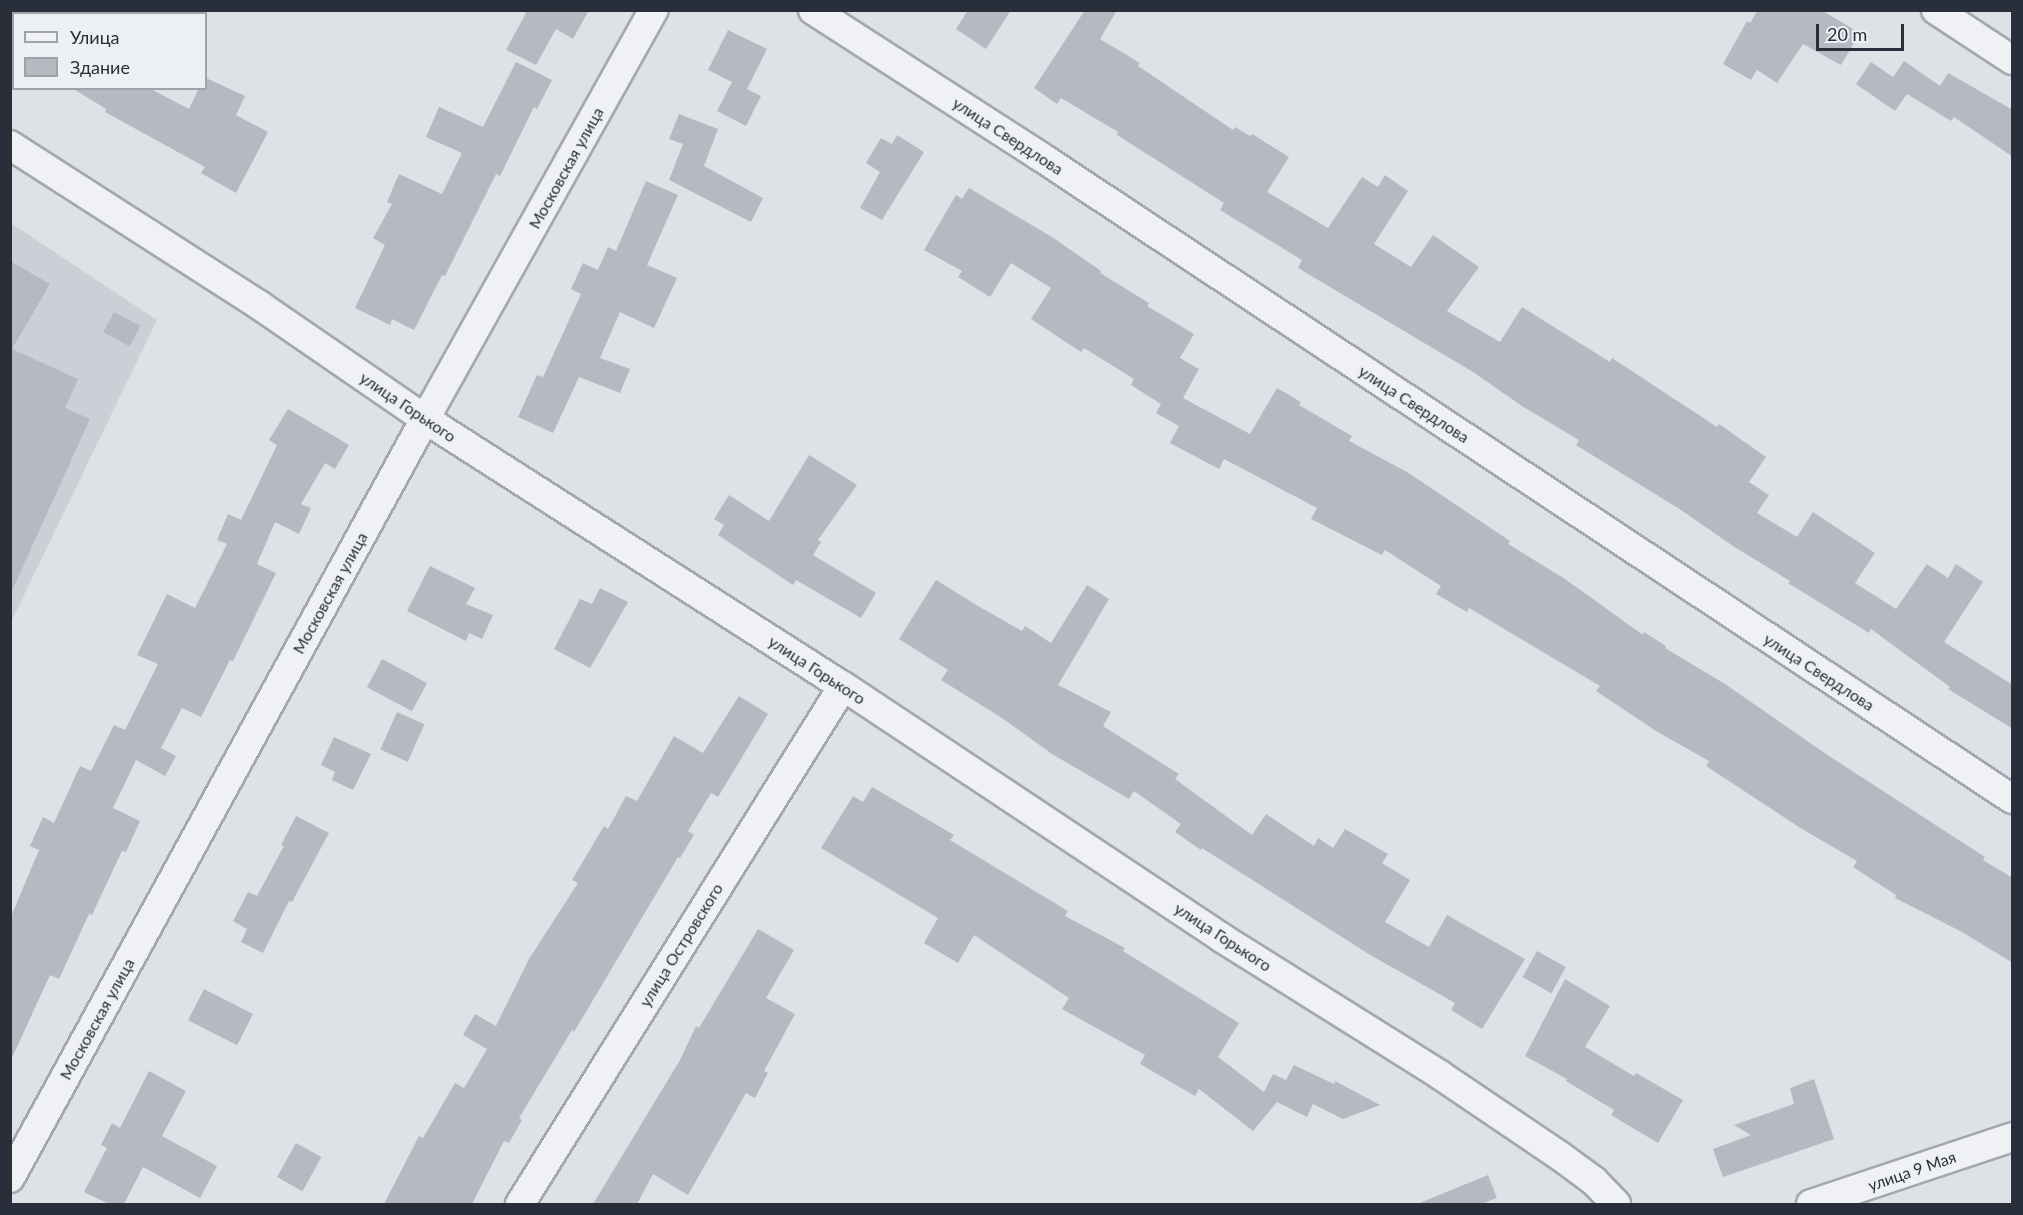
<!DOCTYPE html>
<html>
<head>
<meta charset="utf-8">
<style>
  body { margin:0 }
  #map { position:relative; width:2023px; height:1215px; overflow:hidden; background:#dee1e5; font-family:Lato,sans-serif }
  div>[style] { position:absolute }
  .built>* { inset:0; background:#ccd0d6 }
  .building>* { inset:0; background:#b5bac2; transform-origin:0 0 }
  .roads { filter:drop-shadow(2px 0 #a4a8ae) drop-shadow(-2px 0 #a4a8ae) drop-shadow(0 2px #a4a8ae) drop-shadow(0 -2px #a4a8ae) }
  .minor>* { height:28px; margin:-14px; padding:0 14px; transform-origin:14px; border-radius:14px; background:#f0f1f4 }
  span { translate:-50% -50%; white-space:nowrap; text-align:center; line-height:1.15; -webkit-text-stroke:4.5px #edf0f3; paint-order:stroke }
  .street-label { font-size:16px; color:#292f3a }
  .frame { position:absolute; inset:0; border:12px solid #292f3a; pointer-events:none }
  .legend { position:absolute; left:12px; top:12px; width:195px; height:78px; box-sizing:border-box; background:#edf0f3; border:2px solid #9fa3a9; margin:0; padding:8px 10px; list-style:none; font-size:18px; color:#292f3a }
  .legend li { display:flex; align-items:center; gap:12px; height:30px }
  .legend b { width:30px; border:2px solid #9fa3a9 }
  .scale { position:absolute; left:1816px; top:24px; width:88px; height:27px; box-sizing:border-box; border:3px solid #292f3a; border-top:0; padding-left:8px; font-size:18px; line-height:21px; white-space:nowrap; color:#292f3a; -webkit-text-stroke:4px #edf0f3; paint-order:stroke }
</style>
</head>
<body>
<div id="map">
  <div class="built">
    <div style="clip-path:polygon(11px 223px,157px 320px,11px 622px)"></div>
  </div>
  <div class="building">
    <div style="clip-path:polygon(521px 10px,589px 10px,573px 39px,556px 29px,536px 65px,506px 50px,526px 13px)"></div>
    <div style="clip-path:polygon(968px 10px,1011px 10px,986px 49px,956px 29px)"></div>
    <div style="clip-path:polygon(1085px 10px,1117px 10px,1100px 39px,1140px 63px,1138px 66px,1233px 130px,1235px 127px,1250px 136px,1252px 134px,1289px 157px,1267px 192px,1328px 228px,1362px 177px,1378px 187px,1385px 175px,1408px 191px,1374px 244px,1411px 267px,1433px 235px,1479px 267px,1447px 311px,1500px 342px,1522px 307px,1610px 362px,1612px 358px,1717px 427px,1719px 424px,1766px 457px,1749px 482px,1769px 495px,1757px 513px,1797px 537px,1813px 512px,1875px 553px,1855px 583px,1896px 609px,1927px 564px,1948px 578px,1956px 564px,1983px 582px,1944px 642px,2013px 685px,2013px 729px,1948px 689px,1950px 687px,1871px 629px,1869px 633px,1788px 583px,1790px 581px,1733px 546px,1681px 510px,1576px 445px,1579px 440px,1522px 406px,1473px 372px,1298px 268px,1302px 260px,1220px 210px,1224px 203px,1117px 135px,1118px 132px,1061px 98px,1057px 104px,1034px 88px)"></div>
    <div style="clip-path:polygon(1758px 10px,1821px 10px,1860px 33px,1841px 65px,1803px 44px,1777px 83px,1757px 70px,1751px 80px,1723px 64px,1747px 21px,1750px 23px)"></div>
    <div style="clip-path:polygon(728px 30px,767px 49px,747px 89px,761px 96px,746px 126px,717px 111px,732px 82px,708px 70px)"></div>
    <div style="clip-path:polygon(1904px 61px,1940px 86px,1948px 73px,2013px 110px,2013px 157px,1954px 117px,1951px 121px,1907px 94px,1895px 111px,1856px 84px,1871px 62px,1893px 77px)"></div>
    <div style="clip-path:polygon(516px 62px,552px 80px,537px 109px,534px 107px,500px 176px,496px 174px,445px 276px,442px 275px,414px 330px,392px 319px,390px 325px,355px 308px,385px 245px,373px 238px,392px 204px,387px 202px,399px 174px,442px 194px,462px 153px,426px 137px,439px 107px,483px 127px)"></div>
    <div style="clip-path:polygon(206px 78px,245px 96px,236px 115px,268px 132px,236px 193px,201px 173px,205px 167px,105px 112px,106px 109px,72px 88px,149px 88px,189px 109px,199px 88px,206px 88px)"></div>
    <div style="clip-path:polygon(679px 114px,718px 129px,704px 166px,763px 198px,751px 222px,669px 180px,683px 144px,669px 139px)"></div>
    <div style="clip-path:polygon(897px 135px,924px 152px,882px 220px,860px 208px,880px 172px,866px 163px,881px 138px,892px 144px)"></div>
    <div style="clip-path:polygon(646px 181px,678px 195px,647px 265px,677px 278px,654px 328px,620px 312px,600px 358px,630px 369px,620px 393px,579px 377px,553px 433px,518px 417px,537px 375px,543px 377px,581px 294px,571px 289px,583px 263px,598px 270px,608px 247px,616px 251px)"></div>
    <div style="clip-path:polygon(969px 188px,1052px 237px,1101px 271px,1100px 273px,1149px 303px,1147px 306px,1194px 334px,1180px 358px,1199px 369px,1183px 398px,1250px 434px,1277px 388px,1301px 402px,1299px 405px,1352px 436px,1349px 441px,1407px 472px,1510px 541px,1508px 544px,1565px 579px,1643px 635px,1644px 632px,1666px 646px,1665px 648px,1725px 684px,1829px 756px,1985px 857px,1983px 860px,2013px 878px,2013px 963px,1962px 932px,1895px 898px,1896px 895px,1853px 867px,1857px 861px,1802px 829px,1706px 766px,1709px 761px,1656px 731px,1596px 691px,1600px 686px,1469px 608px,1467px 612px,1436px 594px,1441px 586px,1385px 550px,1382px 555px,1311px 519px,1317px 508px,1224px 459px,1219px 469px,1170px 443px,1179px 426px,1156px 413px,1161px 404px,1131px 385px,1134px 379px,1084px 348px,1081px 352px,1031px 319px,1051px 288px,1011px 263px,990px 297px,958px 277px,962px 271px,924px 250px,956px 195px,962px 199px)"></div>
    <div style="clip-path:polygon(10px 261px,50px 284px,12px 349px,78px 379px,65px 408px,90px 419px,10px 595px)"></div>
    <div style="left:114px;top:312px;width:30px;height:23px;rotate:28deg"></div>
    <div style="clip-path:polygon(288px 409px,349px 445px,335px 469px,325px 463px,301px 504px,311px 508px,299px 534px,275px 522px,257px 564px,276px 573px,233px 661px,230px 660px,201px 717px,182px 708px,161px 748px,176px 756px,165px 776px,136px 760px,113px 808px,140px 821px,126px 852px,122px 851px,92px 915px,89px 914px,59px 979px,50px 975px,10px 1062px,10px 919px,39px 850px,30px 846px,43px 817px,54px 823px,80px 766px,91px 771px,114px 725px,125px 730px,158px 664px,137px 655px,167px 594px,195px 608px,227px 544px,217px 540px,228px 514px,241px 520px,277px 445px,269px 440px)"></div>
    <div style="clip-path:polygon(809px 455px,857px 485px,818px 540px,821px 542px,813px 555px,876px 593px,861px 618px,796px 580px,793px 585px,718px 535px,724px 525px,714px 519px,729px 495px,769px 521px)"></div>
    <div style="clip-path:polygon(430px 566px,475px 588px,466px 604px,493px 615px,482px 639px,469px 633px,466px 641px,407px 611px)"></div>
    <div style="clip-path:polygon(936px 580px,978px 606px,1022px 631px,1025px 626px,1051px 643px,1087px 585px,1109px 599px,1058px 685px,1111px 712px,1103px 726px,1179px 774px,1175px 779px,1252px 835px,1266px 814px,1314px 846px,1318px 838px,1333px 848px,1345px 829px,1388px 854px,1382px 863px,1410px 880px,1385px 922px,1429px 947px,1447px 915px,1525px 959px,1482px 1029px,1451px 1010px,1455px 1003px,1367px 953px,1202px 848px,1201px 850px,1175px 832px,1181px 824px,1134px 791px,1129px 799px,1052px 754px,1002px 718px,941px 680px,948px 670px,899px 639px)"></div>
    <div style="clip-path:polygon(600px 588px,628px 602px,590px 668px,554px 649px,580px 599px,592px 604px)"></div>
    <div style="left:382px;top:659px;width:51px;height:32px;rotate:28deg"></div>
    <div style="clip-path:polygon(739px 696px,768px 714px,718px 797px,711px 793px,688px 831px,694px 835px,680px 858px,678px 857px,574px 1032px,572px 1030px,519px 1118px,522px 1120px,509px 1143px,504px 1141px,472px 1204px,384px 1204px,419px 1136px,423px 1138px,455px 1083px,464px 1088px,487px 1049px,463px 1035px,475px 1014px,496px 1026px,529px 959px,578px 883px,572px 880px,604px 826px,608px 829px,626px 796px,637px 801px,674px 736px,703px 753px)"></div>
    <div style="left:397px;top:712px;width:30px;height:41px;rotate:24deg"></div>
    <div style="clip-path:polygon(334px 737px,371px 754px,353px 790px,332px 780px,335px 772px,321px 765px)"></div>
    <div style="clip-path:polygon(872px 787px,954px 835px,950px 840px,1068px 911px,1065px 916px,1125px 948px,1123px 951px,1239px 1023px,1218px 1057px,1264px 1092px,1273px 1074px,1286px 1080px,1294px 1065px,1334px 1084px,1335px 1081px,1380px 1105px,1343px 1119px,1313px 1104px,1307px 1117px,1277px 1102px,1253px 1131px,1199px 1089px,1195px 1096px,1140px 1064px,1145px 1055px,1062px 1009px,1069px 998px,974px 935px,958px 963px,924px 943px,938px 918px,821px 848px,853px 796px,863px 802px)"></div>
    <div style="clip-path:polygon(296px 816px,329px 833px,292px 902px,289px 901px,263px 953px,241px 942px,247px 929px,233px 921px,248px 892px,257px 896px,284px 846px,281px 845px)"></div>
    <div style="clip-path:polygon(758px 929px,794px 950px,766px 998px,795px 1014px,764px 1071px,768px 1073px,755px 1098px,746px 1093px,688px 1195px,653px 1174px,637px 1204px,593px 1204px,680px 1060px,696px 1026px,699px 1028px)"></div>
    <div style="left:1537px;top:951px;width:33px;height:30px;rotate:29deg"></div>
    <div style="clip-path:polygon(1565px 979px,1610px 1006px,1585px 1047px,1634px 1076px,1636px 1073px,1683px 1100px,1658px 1143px,1611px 1115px,1614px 1110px,1566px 1081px,1567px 1079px,1525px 1056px)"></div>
    <div style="left:204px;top:989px;width:55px;height:35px;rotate:27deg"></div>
    <div style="clip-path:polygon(149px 1071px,186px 1091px,162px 1136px,217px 1166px,200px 1198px,143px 1167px,124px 1204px,109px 1204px,84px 1192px,107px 1148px,101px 1145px,112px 1123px,120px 1128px)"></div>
    <div style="clip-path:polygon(1814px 1079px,1834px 1139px,1723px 1177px,1713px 1149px,1751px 1135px,1734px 1125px,1794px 1104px,1790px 1088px)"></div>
    <div style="left:296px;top:1143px;width:29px;height:39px;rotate:29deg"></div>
    <div style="clip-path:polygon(1488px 1175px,1497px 1198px,1481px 1204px,1417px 1204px)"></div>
  </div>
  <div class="roads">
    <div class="minor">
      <div style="left:813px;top:10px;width:271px;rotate:32.8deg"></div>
      <div style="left:1041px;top:157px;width:1164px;rotate:33.47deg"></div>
      <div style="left:1936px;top:10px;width:91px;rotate:33.3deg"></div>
      <div style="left:10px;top:145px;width:296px;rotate:32.7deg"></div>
      <div style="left:259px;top:305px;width:201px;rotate:34.5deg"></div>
      <div style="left:425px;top:419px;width:496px;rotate:32.6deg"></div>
      <div style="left:843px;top:686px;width:455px;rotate:33.6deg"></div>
      <div style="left:1222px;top:938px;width:257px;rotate:32.1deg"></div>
      <div style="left:1440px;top:1075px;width:145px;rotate:34deg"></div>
      <div style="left:1560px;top:1156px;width:42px;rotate:36.3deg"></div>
      <div style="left:1594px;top:1181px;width:32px;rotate:46deg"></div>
      <div style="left:10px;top:1178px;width:865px;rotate:-61.33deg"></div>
      <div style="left:425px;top:419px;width:469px;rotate:-60.8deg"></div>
      <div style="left:520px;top:1204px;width:610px;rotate:-58.05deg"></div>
      <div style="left:1811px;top:1204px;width:212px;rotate:-18.4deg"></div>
    </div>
  </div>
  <div class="street-label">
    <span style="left:1008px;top:136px;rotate:33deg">улица Свердлова</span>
    <span style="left:566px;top:168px;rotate:-61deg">Московская улица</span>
    <span style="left:1414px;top:404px;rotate:33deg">улица Свердлова</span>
    <span style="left:408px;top:407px;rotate:34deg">улица Горького</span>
    <span style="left:330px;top:593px;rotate:-61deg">Московская улица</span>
    <span style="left:817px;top:670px;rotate:33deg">улица Горького</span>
    <span style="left:1819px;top:672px;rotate:33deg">улица Свердлова</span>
    <span style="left:1223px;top:937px;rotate:33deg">улица Горького</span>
    <span style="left:681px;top:945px;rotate:-58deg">улица Островского</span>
    <span style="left:97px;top:1019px;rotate:-61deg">Московская улица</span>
    <span style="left:1912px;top:1171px;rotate:-19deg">улица 9 Мая</span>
  </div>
  <div class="frame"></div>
  <ul class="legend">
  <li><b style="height:8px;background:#f0f1f4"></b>Улица</li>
  <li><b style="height:16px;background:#b5bac2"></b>Здание</li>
  </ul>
  <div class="scale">20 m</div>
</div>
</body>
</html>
